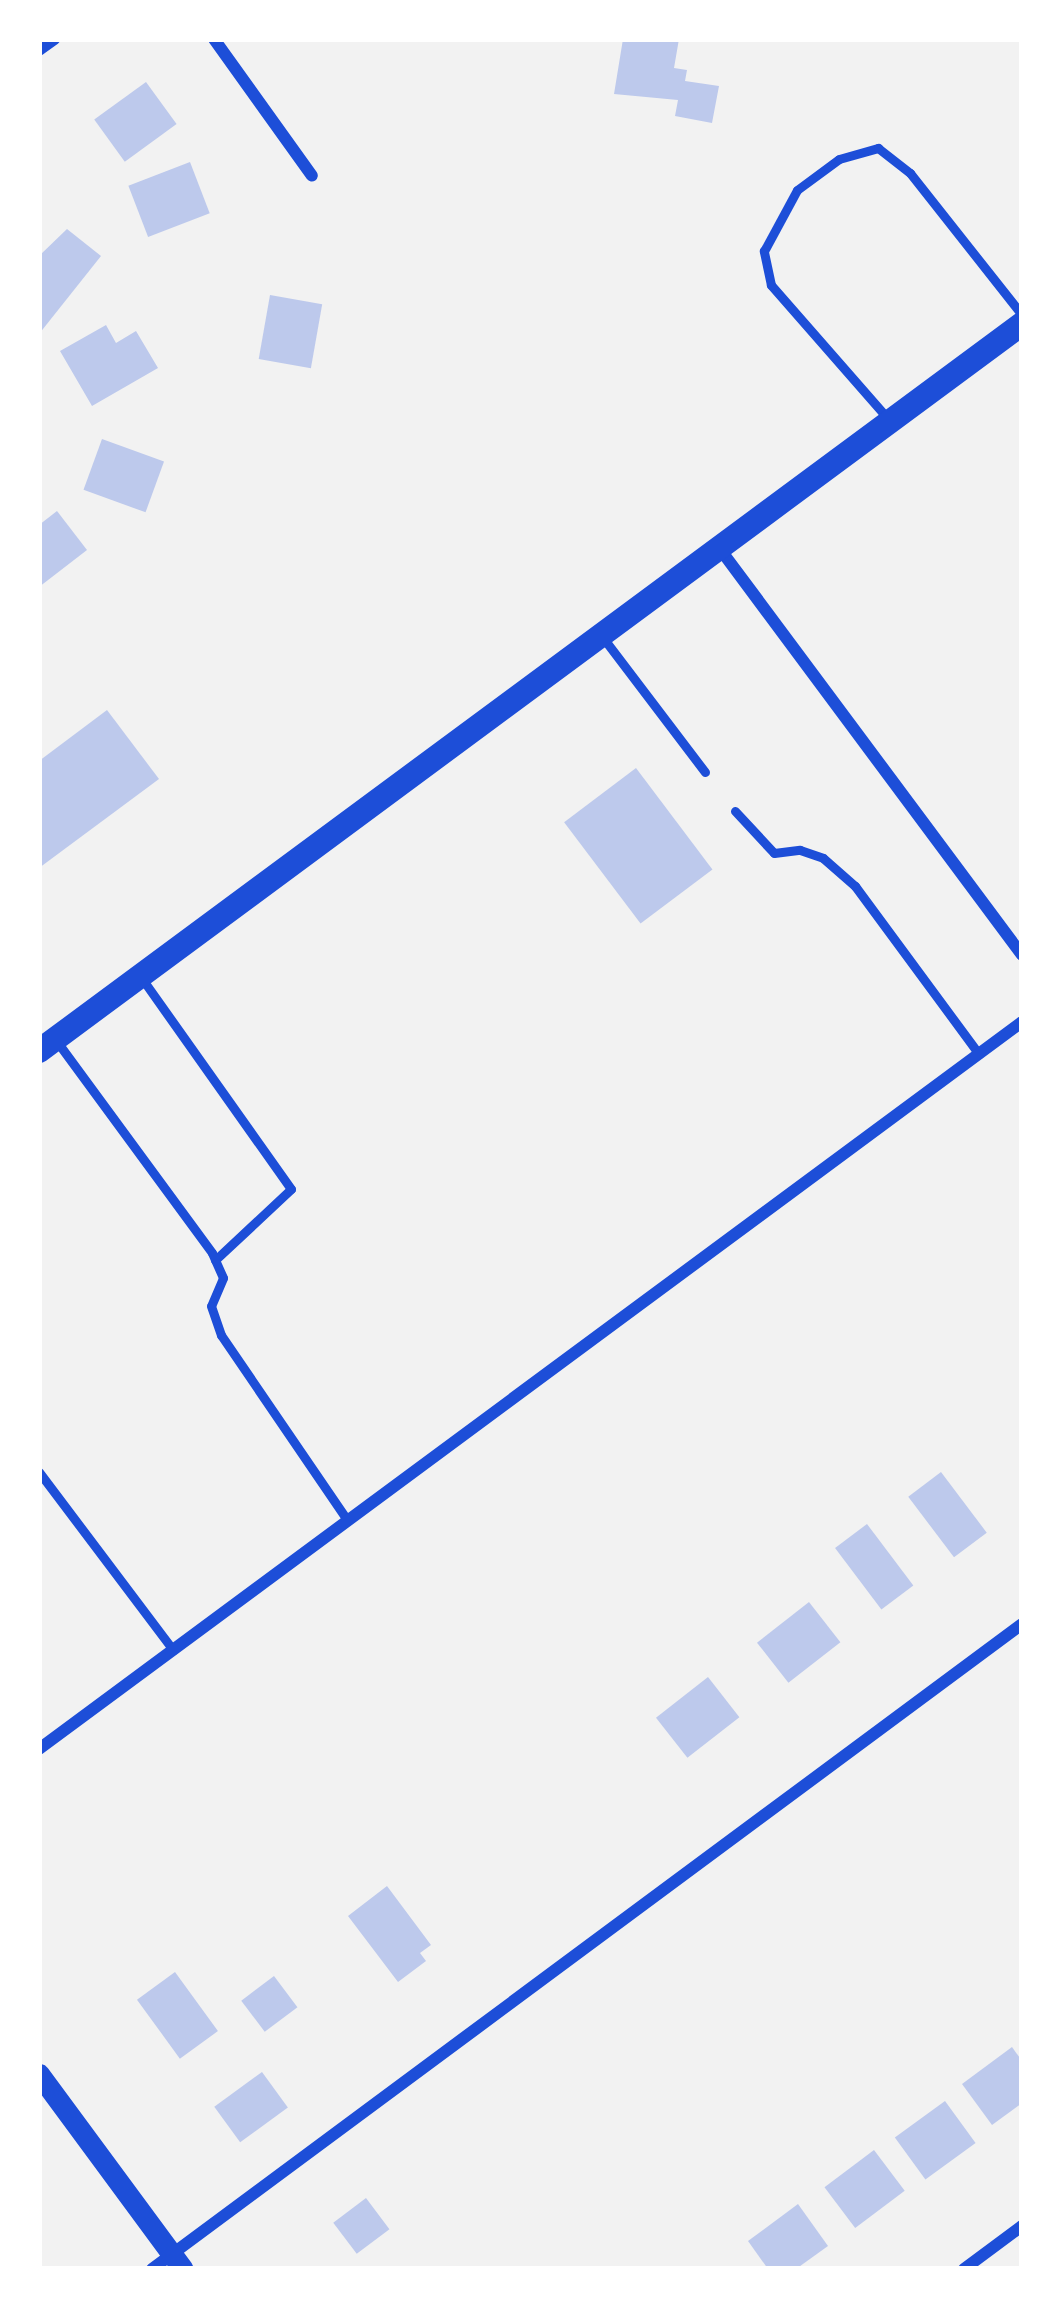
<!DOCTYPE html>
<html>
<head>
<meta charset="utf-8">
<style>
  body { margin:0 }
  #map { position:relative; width:1061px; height:2308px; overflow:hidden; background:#f2f2f2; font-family:"Open Sans",sans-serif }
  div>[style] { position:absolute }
  .building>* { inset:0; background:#bdc9ec; transform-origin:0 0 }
  .service>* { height:9px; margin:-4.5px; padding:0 4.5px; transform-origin:4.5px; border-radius:4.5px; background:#1d4ed8 }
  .minor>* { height:12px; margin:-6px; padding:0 6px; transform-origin:6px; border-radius:6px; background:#1d4ed8 }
  .tertiary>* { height:21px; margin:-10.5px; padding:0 10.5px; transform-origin:10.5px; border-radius:10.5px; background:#1d4ed8 }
  .secondary>* { height:24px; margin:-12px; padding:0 12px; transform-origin:12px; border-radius:12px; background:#1d4ed8 }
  span { translate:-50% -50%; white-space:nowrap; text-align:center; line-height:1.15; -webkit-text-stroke:10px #fff; paint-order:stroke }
  .frame { position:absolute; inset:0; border:42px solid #fff; pointer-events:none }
</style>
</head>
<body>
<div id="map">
  <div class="building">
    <div style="clip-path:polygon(623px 39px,679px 39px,674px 68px,687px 70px,685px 81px,719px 86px,712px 123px,675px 116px,678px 100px,614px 94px)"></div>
    <div style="left:146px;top:82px;width:52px;height:64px;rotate:54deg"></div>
    <div style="left:190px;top:162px;width:55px;height:66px;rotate:69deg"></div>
    <div style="clip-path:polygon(67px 229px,101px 256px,39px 334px,39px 256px)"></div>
    <div style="left:270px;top:295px;width:53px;height:65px;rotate:10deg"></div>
    <div style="clip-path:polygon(106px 325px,116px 343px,136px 331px,158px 368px,92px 406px,60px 351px)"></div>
    <div style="left:102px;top:439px;width:66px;height:54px;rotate:20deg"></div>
    <div style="clip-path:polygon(57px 511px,87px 550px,39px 587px,39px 525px)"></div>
    <div style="clip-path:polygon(107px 710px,159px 779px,39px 868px,39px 761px)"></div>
    <div style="left:636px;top:768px;width:127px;height:90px;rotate:53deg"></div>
    <div style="left:941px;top:1472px;width:76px;height:41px;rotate:53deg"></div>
    <div style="left:867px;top:1524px;width:77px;height:40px;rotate:53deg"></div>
    <div style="left:809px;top:1602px;width:51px;height:66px;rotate:52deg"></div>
    <div style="left:708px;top:1677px;width:51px;height:66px;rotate:52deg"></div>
    <div style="clip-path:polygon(387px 1886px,431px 1945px,420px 1953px,426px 1961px,398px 1982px,348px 1916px)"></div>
    <div style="left:175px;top:1972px;width:73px;height:47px;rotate:54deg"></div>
    <div style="left:274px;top:1976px;width:39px;height:41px;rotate:53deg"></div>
    <div style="clip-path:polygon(1012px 2047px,1022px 2061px,1022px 2103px,992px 2125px,962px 2084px)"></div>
    <div style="left:262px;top:2072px;width:44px;height:59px;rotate:54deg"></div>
    <div style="left:945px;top:2101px;width:52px;height:62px;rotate:54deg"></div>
    <div style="left:874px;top:2150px;width:51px;height:62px;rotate:53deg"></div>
    <div style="left:366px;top:2198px;width:39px;height:41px;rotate:53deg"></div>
    <div style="clip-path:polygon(798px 2204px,828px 2246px,796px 2269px,768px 2269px,748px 2241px)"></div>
  </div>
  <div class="service">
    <div style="left:890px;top:421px;width:181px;rotate:-131.2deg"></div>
    <div style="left:771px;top:285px;width:35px;rotate:-102deg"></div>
    <div style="left:764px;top:251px;width:69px;rotate:-61.6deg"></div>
    <div style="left:797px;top:190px;width:52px;rotate:-36.4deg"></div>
    <div style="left:839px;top:159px;width:41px;rotate:-15.8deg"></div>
    <div style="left:878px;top:148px;width:41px;rotate:38deg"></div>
    <div style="left:910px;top:173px;width:181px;rotate:51.7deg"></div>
    <div style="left:604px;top:639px;width:167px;rotate:52.8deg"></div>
    <div style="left:735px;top:811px;width:57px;rotate:47.1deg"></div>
    <div style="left:774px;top:853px;width:26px;rotate:-7deg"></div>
    <div style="left:800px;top:850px;width:24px;rotate:19deg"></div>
    <div style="left:823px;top:858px;width:43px;rotate:41.2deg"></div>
    <div style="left:855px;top:886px;width:209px;rotate:53.6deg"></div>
    <div style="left:143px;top:980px;width:256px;rotate:54.7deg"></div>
    <div style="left:291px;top:1189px;width:104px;rotate:136.9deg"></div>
    <div style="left:58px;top:1043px;width:260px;rotate:53.7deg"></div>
    <div style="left:212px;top:1253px;width:27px;rotate:66deg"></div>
    <div style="left:223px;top:1278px;width:30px;rotate:113deg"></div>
    <div style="left:211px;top:1306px;width:31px;rotate:71deg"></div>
    <div style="left:221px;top:1335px;width:225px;rotate:55.7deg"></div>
    <div style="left:39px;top:1472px;width:223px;rotate:53deg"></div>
  </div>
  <div class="minor">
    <div style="left:214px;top:39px;width:168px;rotate:54.4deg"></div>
    <div style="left:39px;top:50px;width:19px;rotate:-36deg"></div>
    <div style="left:720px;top:549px;width:506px;rotate:53.36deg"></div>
    <div style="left:39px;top:1749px;width:1223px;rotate:-36.49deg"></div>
    <div style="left:152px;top:2269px;width:1083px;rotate:-36.55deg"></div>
    <div style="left:964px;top:2269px;width:72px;rotate:-36.6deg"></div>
  </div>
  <div class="tertiary">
    <div style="left:39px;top:2074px;width:242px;rotate:53.6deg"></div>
  </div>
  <div class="secondary">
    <div style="left:39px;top:1051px;width:1223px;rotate:-36.49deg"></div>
  </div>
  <div class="frame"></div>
</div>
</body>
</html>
